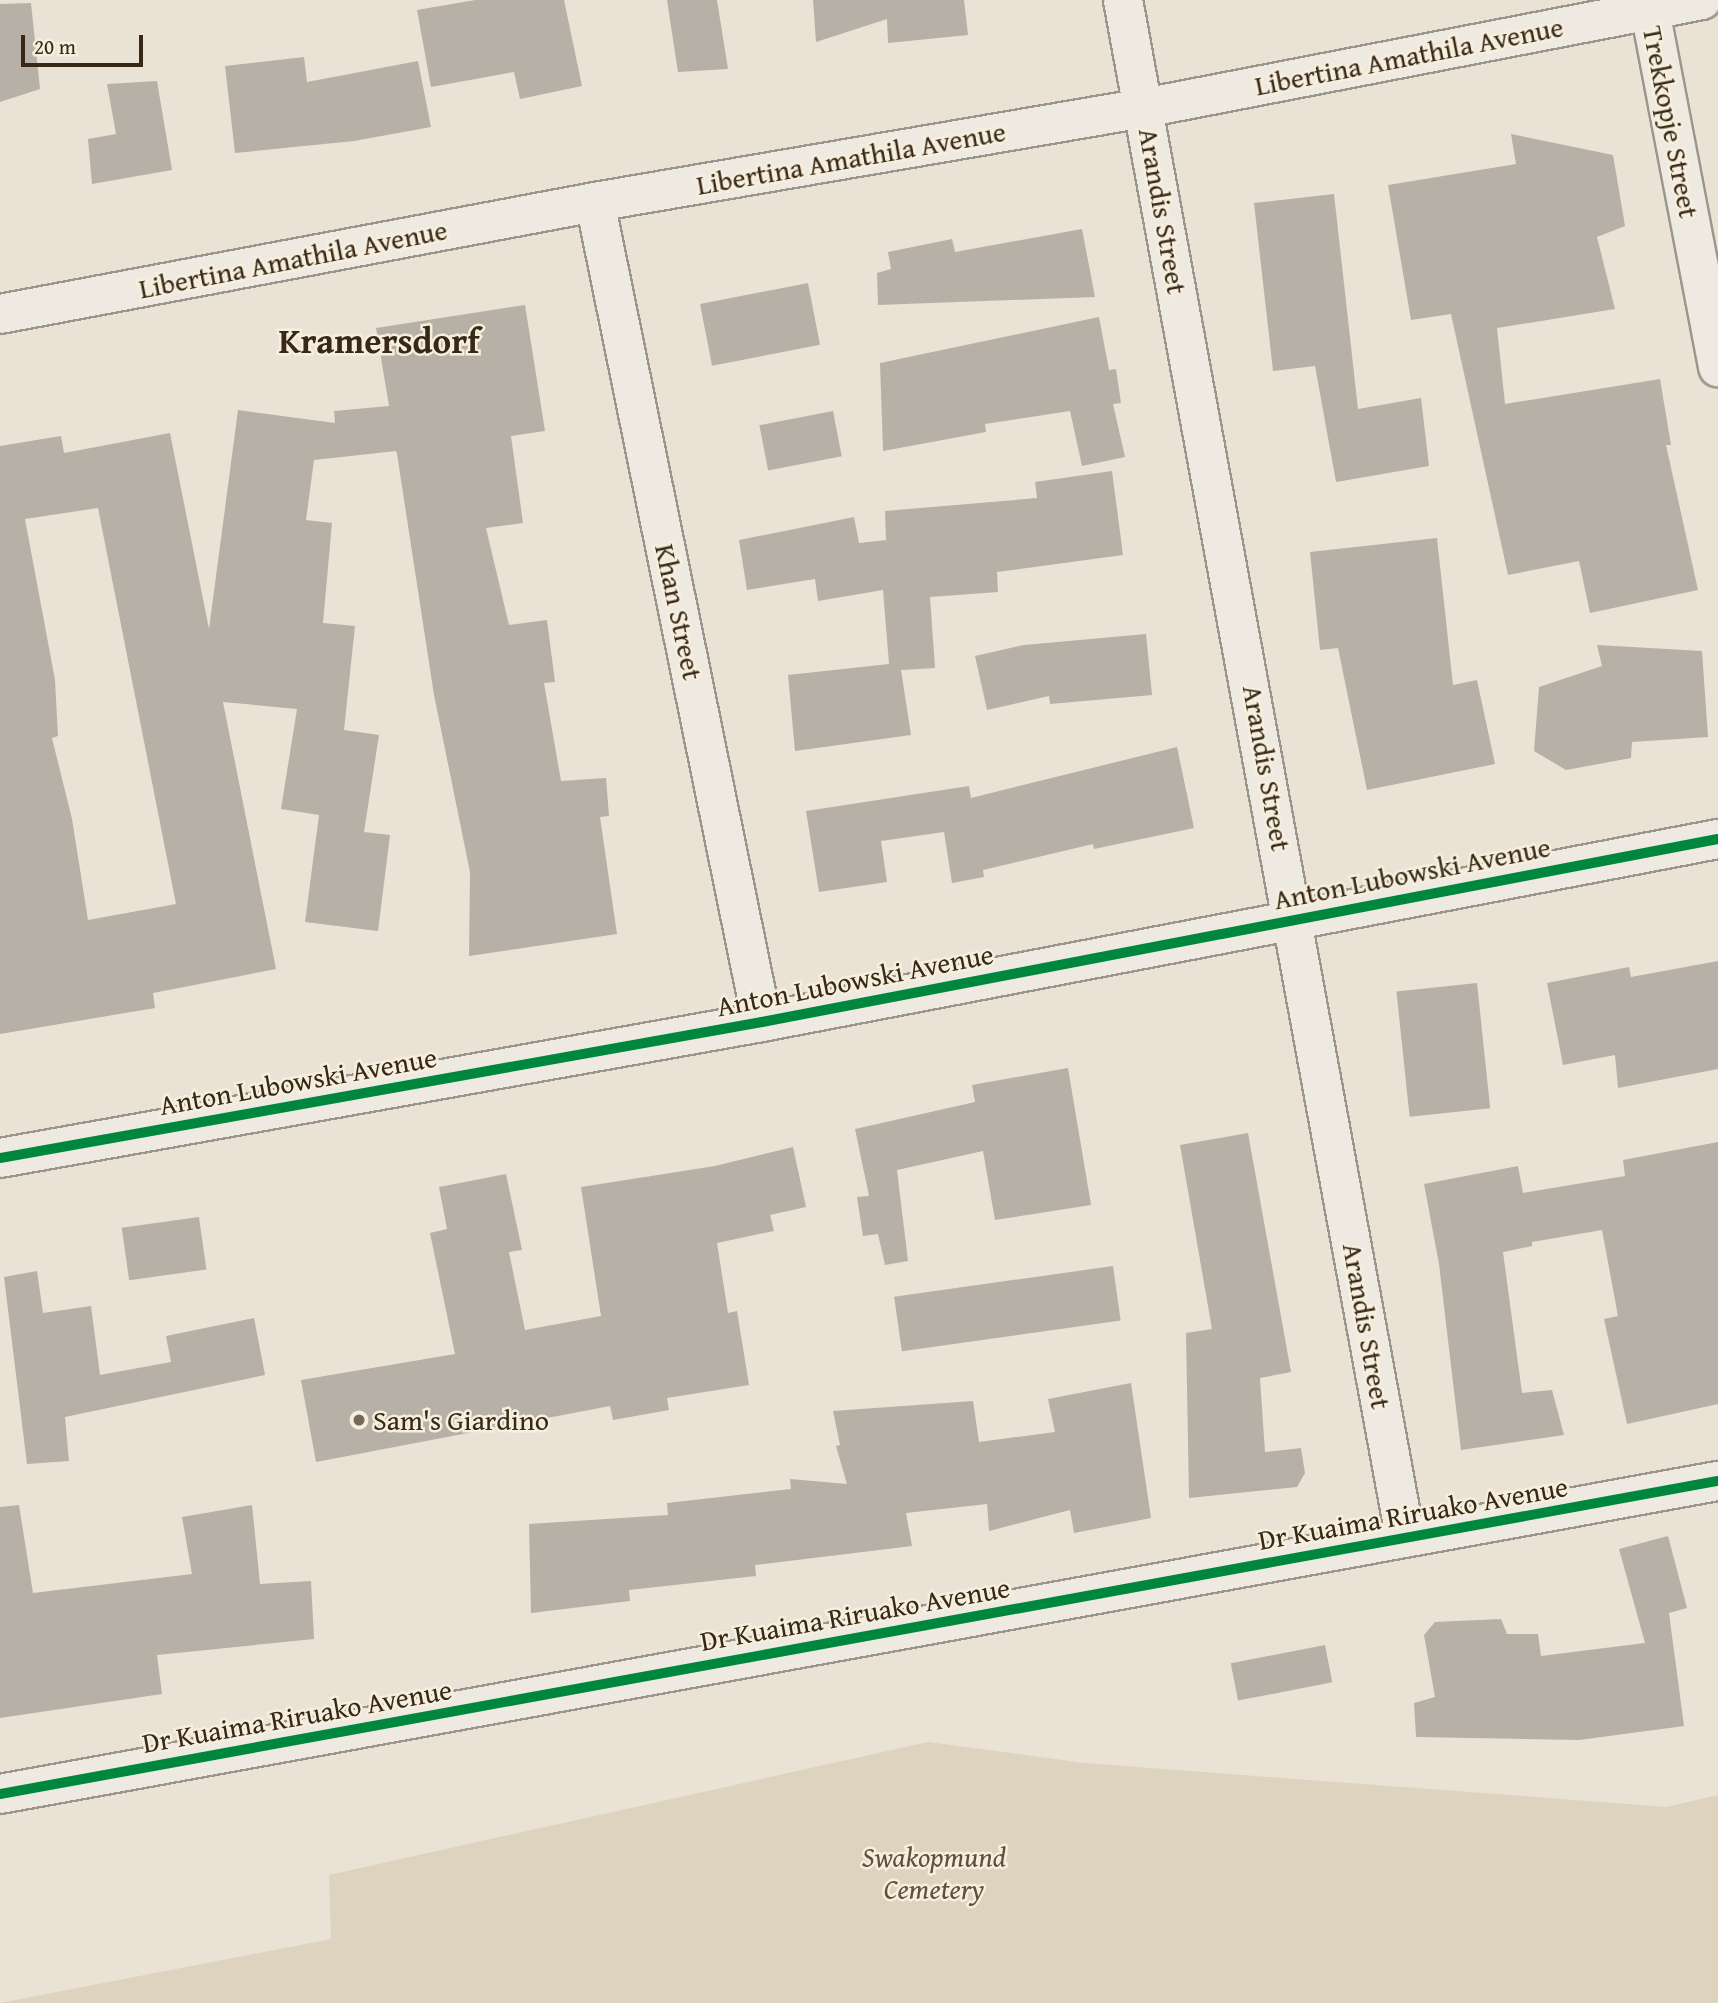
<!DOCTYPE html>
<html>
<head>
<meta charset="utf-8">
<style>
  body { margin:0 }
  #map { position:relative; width:1718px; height:2003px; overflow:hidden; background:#eae2d4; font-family:"Gentium Book Plus",serif }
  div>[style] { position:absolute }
  .green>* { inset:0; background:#ddd3be }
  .building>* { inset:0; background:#b7b0a6; transform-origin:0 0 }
  .roads { filter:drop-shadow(2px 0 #9b958b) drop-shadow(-2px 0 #9b958b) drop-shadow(0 2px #9b958b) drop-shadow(0 -2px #9b958b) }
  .minor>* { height:38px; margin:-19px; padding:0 19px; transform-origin:19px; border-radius:19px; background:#eeeae2 }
  .cycleway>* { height:10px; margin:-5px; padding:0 5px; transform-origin:5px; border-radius:5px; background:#00873e }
  .dots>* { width:19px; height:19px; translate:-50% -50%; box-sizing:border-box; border:4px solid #f7efdd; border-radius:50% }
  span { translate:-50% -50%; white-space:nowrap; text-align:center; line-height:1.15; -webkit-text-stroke:5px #f7efdd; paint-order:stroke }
  .street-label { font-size:28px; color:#372817 }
  .poi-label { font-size:28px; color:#372817 }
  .left { translate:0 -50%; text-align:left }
  .park-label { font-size:28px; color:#5e503c; font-style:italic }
  .district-label { font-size:35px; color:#372817; font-weight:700 }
  .scale { position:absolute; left:21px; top:35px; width:122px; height:32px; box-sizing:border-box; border:4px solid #372817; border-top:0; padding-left:9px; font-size:21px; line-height:24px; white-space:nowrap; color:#372817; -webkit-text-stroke:5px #f7efdd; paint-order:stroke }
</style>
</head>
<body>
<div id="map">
  <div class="green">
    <div style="clip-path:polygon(928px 1742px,1084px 1763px,1667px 1807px,1718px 1795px,1718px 2003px,0 2003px,331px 1939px,329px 1875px)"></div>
  </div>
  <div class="building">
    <div style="clip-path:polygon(475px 0,564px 0,582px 86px,520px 99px,514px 72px,431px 87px,417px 10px)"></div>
    <div style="clip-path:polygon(667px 0,717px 0,728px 69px,678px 72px)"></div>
    <div style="clip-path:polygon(813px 0,964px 0,968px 35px,888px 43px,887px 19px,816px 42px)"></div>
    <div style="clip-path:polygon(31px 3px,40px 89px,0 102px,0 4px)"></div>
    <div style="clip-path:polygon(304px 57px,307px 82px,418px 61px,431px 127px,354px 141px,235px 153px,225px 66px)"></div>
    <div style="clip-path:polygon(157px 81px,172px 170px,92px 184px,88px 139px,116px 134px,107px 84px)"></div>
    <div style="clip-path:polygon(1511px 134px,1613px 155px,1625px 226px,1597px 237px,1615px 309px,1497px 328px,1505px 404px,1660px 379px,1671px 445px,1666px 445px,1698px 590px,1590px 613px,1579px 561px,1508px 575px,1451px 314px,1411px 320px,1388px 185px,1516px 164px)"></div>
    <div style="clip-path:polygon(1334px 194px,1358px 409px,1421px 398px,1429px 466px,1336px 482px,1315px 366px,1273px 371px,1254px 203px)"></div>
    <div style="clip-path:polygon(1082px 229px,1095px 297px,878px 305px,877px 273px,891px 269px,888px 252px,952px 239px,955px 252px)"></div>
    <div style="left:808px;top:283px;width:63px;height:110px;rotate:79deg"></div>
    <div style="clip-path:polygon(evenodd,525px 305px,545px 431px,511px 436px,523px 523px,486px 528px,509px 625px,547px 620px,555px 682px,544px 683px,561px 781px,606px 778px,609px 816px,600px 817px,617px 934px,469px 956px,470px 872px,434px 695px,397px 454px,396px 451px,314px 460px,306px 520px,332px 523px,323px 623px,355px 626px,344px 730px,379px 735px,364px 832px,390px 835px,378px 931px,305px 922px,319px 815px,281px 809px,297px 709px,223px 702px,276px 969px,153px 993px,155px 1008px,0 1034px,0 446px,61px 436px,64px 453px,170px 433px,209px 629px,238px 410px,335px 423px,334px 411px,389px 406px,376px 328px,525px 305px,98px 508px,176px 904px,88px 920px,72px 819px,52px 738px,58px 736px,55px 680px,25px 519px,98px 508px)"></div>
    <div style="clip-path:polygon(1099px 317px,1109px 370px,1116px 369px,1121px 403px,1113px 404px,1125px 457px,1082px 466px,1070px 411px,985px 424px,986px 432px,883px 451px,880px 363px)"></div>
    <div style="left:833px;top:411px;width:46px;height:75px;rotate:79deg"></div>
    <div style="clip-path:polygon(1112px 471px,1123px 555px,997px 572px,998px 592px,930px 597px,935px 668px,901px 670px,911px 735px,795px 751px,788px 675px,889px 664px,883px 590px,818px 601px,815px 579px,747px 590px,739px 540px,854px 517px,859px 543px,886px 540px,885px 511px,1037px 498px,1035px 482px)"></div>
    <div style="clip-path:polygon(1437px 538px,1453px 685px,1477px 680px,1495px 764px,1367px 790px,1338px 648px,1320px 650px,1310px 552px)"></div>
    <div style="clip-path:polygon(1146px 634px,1152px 695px,1050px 704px,1049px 696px,987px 710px,975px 656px,1024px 645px)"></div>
    <div style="clip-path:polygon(1597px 645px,1702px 651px,1708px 737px,1632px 742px,1631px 758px,1566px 770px,1534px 751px,1539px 687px,1602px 666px)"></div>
    <div style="clip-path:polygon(1177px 747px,1194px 828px,1094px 849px,1093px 844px,983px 870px,984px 877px,952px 883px,944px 832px,881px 841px,887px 882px,819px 892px,806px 811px,969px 786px,971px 798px)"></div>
    <div style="clip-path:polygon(1718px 961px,1718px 1069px,1618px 1088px,1615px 1055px,1563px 1065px,1547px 983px,1629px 967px,1631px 977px)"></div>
    <div style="left:1477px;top:983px;width:126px;height:81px;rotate:84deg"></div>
    <div style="clip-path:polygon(1068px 1068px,1091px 1205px,995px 1220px,983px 1151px,897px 1170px,908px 1261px,885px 1265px,878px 1234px,863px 1236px,857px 1197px,869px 1196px,855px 1129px,975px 1102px,972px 1085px)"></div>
    <div style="clip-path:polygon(1248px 1133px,1291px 1372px,1260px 1378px,1265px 1452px,1301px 1448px,1305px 1473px,1297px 1487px,1189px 1498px,1186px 1333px,1212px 1329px,1180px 1145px)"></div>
    <div style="clip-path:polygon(1718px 1142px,1718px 1404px,1627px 1424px,1604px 1319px,1618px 1316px,1602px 1230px,1532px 1242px,1532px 1246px,1503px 1252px,1522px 1393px,1552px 1390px,1564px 1435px,1461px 1450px,1439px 1264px,1424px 1184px,1518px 1166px,1523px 1193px,1625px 1176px,1623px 1160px)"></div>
    <div style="clip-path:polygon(793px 1147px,806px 1207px,770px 1215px,774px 1231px,717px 1243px,728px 1313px,737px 1311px,749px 1385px,667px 1398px,669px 1410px,613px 1420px,610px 1406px,316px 1462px,301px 1380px,455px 1354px,430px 1233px,447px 1229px,439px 1187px,506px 1174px,522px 1250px,509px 1252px,525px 1330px,601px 1316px,581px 1187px,715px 1166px)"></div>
    <div style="left:199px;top:1217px;width:53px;height:78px;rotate:82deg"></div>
    <div style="left:1113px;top:1266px;width:55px;height:221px;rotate:82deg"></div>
    <div style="clip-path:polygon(37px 1271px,43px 1313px,91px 1306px,100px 1375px,171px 1362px,166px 1336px,254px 1318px,265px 1375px,65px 1417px,69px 1461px,27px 1464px,4px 1277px)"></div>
    <div style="clip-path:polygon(1131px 1383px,1151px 1518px,1074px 1533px,1070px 1510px,989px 1531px,987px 1504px,906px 1513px,912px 1546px,755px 1565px,756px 1576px,629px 1590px,630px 1601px,531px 1613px,529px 1524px,668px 1515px,667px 1503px,791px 1489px,790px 1479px,847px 1484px,836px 1446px,840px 1445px,833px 1411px,973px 1401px,979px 1442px,1055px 1432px,1048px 1399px)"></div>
    <div style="clip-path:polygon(19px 1505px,33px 1593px,192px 1574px,182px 1517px,252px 1505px,260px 1584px,311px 1581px,314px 1639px,157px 1655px,162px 1694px,0 1718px,0 1507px)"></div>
    <div style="clip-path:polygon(1668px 1536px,1687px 1608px,1669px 1613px,1684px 1726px,1579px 1740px,1416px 1737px,1414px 1703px,1435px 1697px,1424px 1635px,1435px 1622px,1501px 1619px,1507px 1634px,1538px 1634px,1541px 1656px,1645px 1643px,1619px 1549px)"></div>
    <div style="left:1325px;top:1645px;width:38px;height:96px;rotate:79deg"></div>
  </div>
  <div class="roads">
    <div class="minor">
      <div style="left:1123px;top:0;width:1563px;rotate:79.6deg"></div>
      <div style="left:1648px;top:0;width:374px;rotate:79.2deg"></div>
      <div style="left:595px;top:202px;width:837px;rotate:78.49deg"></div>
      <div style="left:0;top:314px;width:605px;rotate:-10.66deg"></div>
      <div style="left:595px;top:202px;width:557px;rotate:-9.72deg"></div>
      <div style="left:1144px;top:108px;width:568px;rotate:-10.95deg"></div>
      <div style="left:0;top:1158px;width:774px;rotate:-10.12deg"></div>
      <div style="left:762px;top:1022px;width:973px;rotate:-10.84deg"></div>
      <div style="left:0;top:1794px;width:1746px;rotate:-10.33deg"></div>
    </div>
  </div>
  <div class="cycleway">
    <div style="left:0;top:1158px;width:774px;rotate:-10.12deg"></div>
    <div style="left:762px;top:1022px;width:973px;rotate:-10.84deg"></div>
    <div style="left:0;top:1794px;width:1746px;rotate:-10.33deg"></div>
  </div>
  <div class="dots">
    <div style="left:359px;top:1420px;background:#766959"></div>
  </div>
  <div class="street-label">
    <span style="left:1409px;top:56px;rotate:-11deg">Libertina Amathila Avenue</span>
    <span style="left:1671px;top:122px;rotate:79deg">Trekkopje Street</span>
    <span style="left:851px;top:158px;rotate:-10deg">Libertina Amathila Avenue</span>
    <span style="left:1163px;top:211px;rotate:80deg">Arandis Street</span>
    <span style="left:293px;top:259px;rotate:-11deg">Libertina Amathila Avenue</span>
    <span style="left:679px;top:612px;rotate:78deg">Khan Street</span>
    <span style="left:1267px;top:768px;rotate:80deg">Arandis Street</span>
    <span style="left:1412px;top:873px;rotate:-11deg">Anton Lubowski Avenue</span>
    <span style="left:855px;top:980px;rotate:-11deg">Anton Lubowski Avenue</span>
    <span style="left:298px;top:1081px;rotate:-10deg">Anton Lubowski Avenue</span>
    <span style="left:1367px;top:1326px;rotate:80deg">Arandis Street</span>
    <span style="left:1413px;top:1513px;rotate:-10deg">Dr Kuaima Riruako Avenue</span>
    <span style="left:855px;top:1614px;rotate:-10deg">Dr Kuaima Riruako Avenue</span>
    <span style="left:297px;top:1716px;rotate:-10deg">Dr Kuaima Riruako Avenue</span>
  </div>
  <div class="poi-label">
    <span class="left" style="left:373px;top:1420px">Sam's Giardino</span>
  </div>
  <div class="park-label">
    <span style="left:934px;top:1873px">Swakopmund<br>Cemetery</span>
  </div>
  <div class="district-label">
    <span style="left:379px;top:341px">Kramersdorf</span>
  </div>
  <div class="scale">20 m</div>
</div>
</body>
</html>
